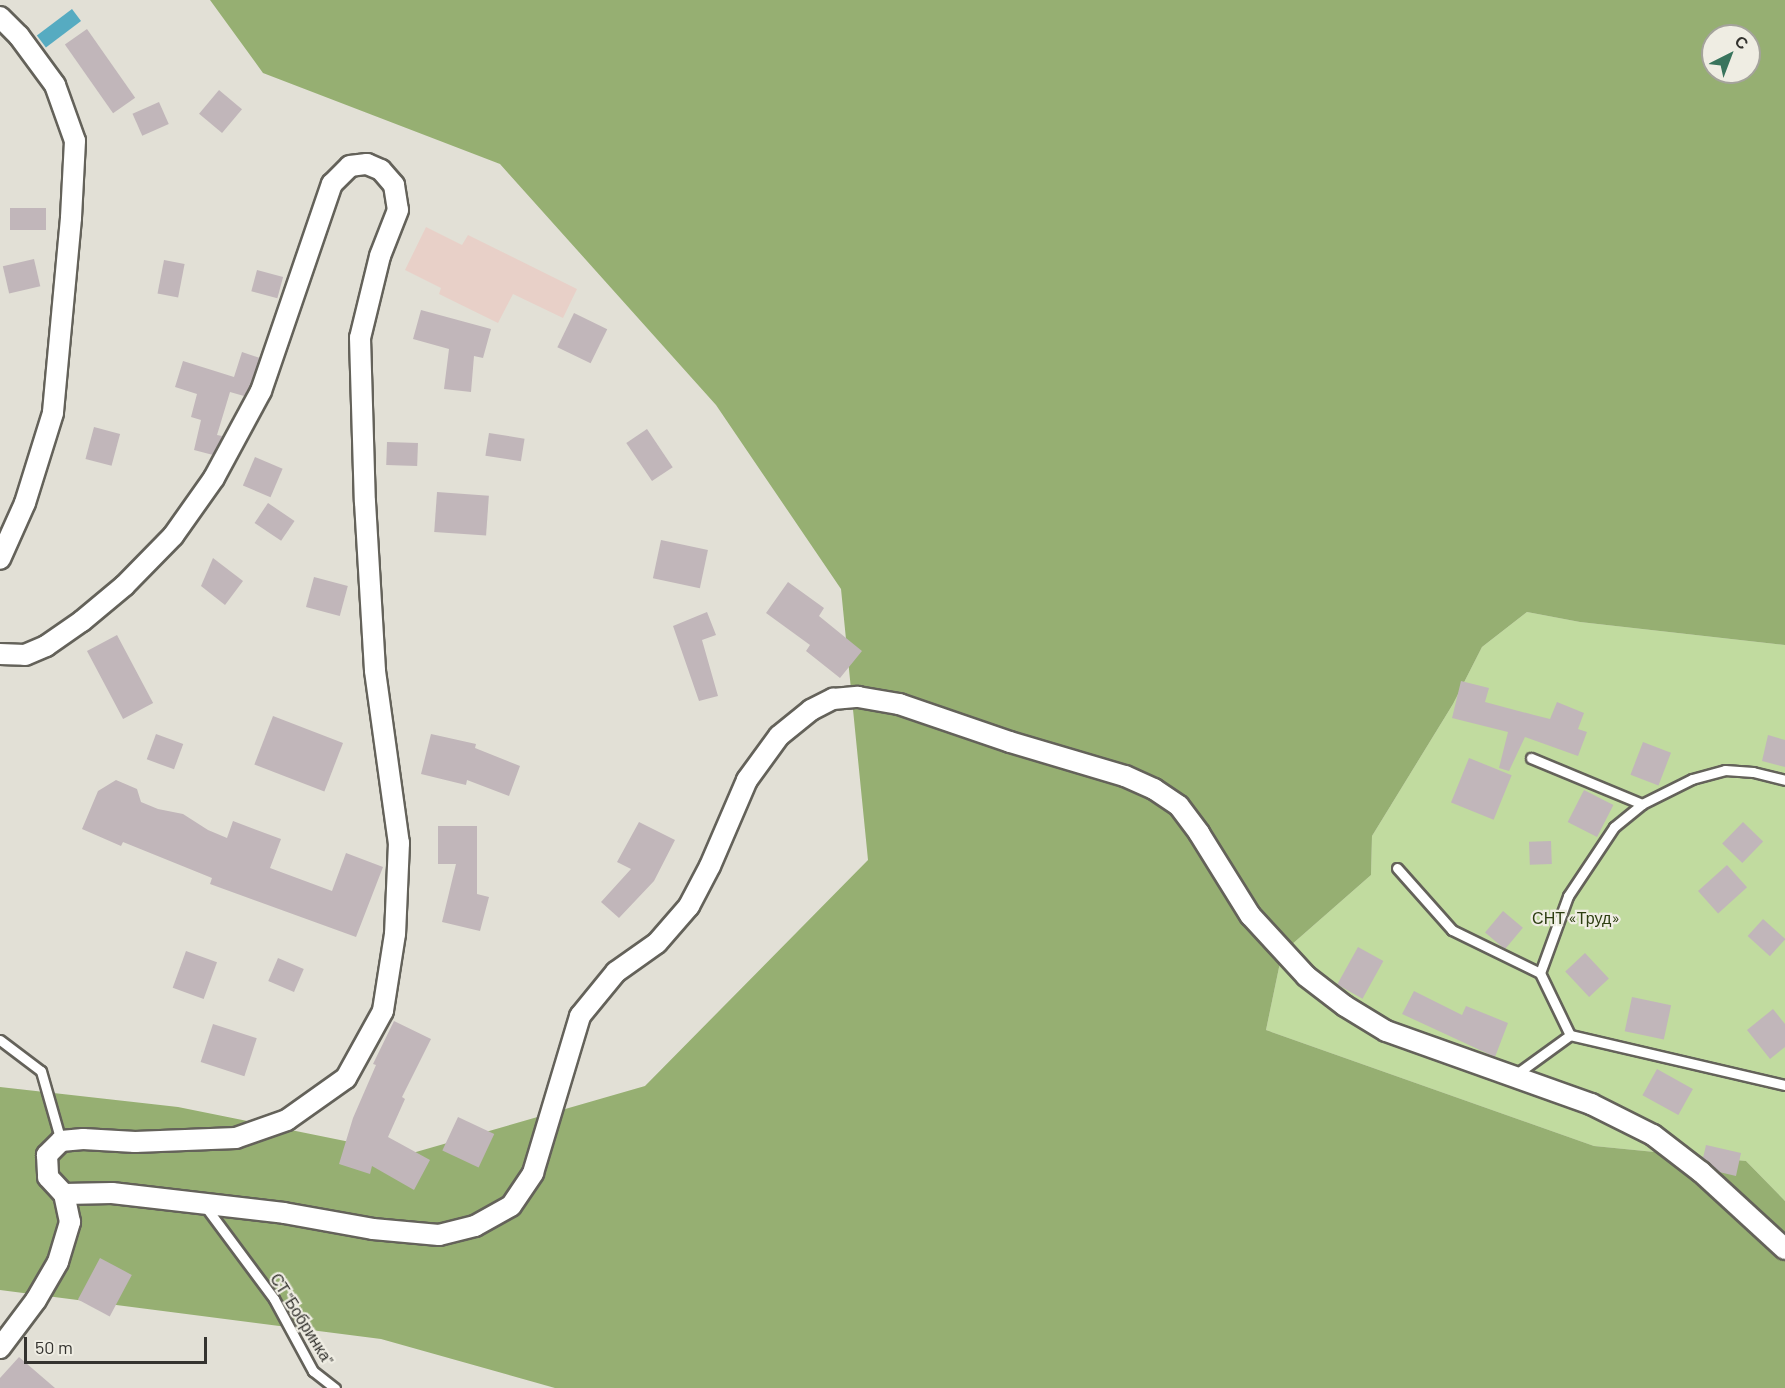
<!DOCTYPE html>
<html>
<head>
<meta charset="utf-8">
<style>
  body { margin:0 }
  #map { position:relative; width:1785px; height:1388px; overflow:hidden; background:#e2e0d6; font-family:Barlow,sans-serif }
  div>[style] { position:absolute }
  .commercial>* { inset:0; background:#e8d0c8 }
  .green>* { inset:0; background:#c1db9f }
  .forest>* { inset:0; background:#96af72 }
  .water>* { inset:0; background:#56abc1; transform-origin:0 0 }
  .building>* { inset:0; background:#c1b6ba; transform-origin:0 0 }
  .roads { filter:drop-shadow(2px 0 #64625a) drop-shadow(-2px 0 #64625a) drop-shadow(0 2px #64625a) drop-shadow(0 -2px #64625a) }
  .lane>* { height:9px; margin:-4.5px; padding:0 4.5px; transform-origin:4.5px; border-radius:4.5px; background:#fff }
  .street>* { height:20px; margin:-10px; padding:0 10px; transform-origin:10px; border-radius:10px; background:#fff }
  span { translate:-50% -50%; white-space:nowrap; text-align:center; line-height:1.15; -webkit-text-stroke:4.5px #efede3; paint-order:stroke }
  .park-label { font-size:16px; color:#2d3e11 }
  .street-label { font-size:16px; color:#34332f }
  .north { position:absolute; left:1701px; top:24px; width:60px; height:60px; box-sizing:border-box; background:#efede3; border:2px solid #a4a39b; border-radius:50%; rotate:42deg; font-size:16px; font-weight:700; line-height:24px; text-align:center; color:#34332f }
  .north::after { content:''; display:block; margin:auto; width:21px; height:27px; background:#39745d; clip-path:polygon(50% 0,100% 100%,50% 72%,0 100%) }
  .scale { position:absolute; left:24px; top:1337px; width:183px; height:27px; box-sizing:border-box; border:3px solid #34332f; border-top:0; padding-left:8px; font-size:18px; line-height:21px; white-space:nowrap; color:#34332f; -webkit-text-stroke:4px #efede3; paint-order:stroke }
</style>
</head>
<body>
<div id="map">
  <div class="commercial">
    <div style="clip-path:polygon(426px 227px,462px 245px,468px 235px,577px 289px,563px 318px,513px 294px,498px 323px,439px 294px,441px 288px,405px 270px)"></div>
  </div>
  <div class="green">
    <div style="clip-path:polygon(1527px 612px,1580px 622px,1785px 645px,1785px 1201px,1746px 1161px,1594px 1146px,1266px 1030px,1282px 953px,1371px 875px,1372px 836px,1453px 704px,1482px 647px)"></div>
  </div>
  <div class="forest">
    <div style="clip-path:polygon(evenodd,210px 0,1785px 0,1785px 645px,1580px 622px,1527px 612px,1482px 647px,1453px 704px,1372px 836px,1371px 875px,1282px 953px,1266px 1030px,1594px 1146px,1746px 1161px,1785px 1201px,1785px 1388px,555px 1388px,381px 1339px,0 1290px,0 1087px,178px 1107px,409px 1154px,645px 1086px,868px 860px,841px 589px,716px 405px,500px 164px,263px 73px,210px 0,1713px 36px,1749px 36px,1749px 72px,1713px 72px,1713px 36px)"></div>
  </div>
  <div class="water">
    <div style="left:72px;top:9px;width:15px;height:44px;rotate:53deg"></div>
  </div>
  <div class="building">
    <div style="left:87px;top:29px;width:84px;height:27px;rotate:55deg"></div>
    <div style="left:219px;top:90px;width:30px;height:31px;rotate:40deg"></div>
    <div style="left:159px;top:102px;width:24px;height:29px;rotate:66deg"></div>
    <div style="left:10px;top:208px;width:36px;height:22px"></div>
    <div style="left:34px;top:259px;width:28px;height:32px;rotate:77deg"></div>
    <div style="left:164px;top:260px;width:21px;height:34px;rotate:11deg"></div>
    <div style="left:257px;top:270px;width:27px;height:22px;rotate:15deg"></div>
    <div style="clip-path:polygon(421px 310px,491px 329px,483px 358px,474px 356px,471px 392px,444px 389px,449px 349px,413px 339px)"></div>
    <div style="left:574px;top:313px;width:37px;height:38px;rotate:26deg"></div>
    <div style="clip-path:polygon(242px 352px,260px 358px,250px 386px,244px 396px,230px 392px,217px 435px,222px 436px,221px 440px,213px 455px,194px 450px,201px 420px,191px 417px,197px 394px,175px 387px,183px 361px,234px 377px)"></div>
    <div style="left:94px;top:427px;width:27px;height:33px;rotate:15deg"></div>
    <div style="left:647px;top:429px;width:46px;height:25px;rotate:56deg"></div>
    <div style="left:489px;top:433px;width:36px;height:23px;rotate:9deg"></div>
    <div style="left:387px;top:442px;width:31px;height:23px;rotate:2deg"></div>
    <div style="left:255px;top:457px;width:30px;height:31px;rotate:23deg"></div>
    <div style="left:437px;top:492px;width:52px;height:40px;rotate:4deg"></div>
    <div style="left:268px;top:503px;width:32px;height:24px;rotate:34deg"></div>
    <div style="left:661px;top:540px;width:48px;height:39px;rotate:12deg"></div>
    <div style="clip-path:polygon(213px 558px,243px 581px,225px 605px,201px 586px)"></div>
    <div style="left:314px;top:577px;width:35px;height:31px;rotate:15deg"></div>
    <div style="clip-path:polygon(788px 582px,824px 608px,819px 616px,862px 651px,840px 678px,806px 651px,810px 645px,766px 613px)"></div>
    <div style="clip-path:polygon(707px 612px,716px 635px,702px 640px,718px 696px,699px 701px,673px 626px)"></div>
    <div style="left:117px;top:635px;width:77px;height:34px;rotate:62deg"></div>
    <div style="clip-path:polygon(1461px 681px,1489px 688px,1485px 702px,1534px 715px,1550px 719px,1557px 702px,1584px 713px,1578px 729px,1587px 732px,1578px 756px,1525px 737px,1509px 771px,1499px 768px,1508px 732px,1452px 718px)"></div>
    <div style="left:273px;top:716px;width:75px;height:52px;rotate:21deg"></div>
    <div style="left:156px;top:734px;width:29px;height:27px;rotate:20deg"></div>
    <div style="clip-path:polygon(431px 734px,476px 744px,475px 748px,520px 766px,509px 796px,467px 780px,466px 785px,421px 774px)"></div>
    <div style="clip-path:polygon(1768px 735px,1785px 740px,1785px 767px,1762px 761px)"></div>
    <div style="left:1643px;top:742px;width:30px;height:35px;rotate:21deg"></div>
    <div style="left:1469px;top:758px;width:46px;height:48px;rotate:22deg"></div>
    <div style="clip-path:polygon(116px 780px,137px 789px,141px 802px,158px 809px,183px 814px,208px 830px,227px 838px,233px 821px,281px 839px,270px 868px,332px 891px,346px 853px,383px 867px,356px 937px,210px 884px,212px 878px,123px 842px,121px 846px,82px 829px,98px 791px)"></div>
    <div style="left:1584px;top:790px;width:33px;height:36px;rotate:27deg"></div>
    <div style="clip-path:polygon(639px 822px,675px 840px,654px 881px,619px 918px,601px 902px,631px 869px,617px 862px)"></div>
    <div style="left:1743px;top:822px;width:28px;height:30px;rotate:44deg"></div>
    <div style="clip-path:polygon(438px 826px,477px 826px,477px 894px,489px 897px,480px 931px,442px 922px,456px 864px,438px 864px)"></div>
    <div style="left:1551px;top:841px;width:23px;height:22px;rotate:88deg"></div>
    <div style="left:1727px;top:865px;width:30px;height:39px;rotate:48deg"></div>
    <div style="left:1503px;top:911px;width:26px;height:28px;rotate:40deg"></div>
    <div style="left:1763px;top:919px;width:30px;height:23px;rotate:42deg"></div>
    <div style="left:1358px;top:947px;width:29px;height:43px;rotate:29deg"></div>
    <div style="left:186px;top:951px;width:33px;height:39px;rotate:20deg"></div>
    <div style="left:1585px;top:953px;width:35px;height:27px;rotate:47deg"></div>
    <div style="left:278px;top:958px;width:28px;height:25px;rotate:23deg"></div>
    <div style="clip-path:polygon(1414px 991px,1462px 1015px,1466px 1006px,1508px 1023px,1495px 1057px,1402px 1014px)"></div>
    <div style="left:1632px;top:997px;width:40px;height:35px;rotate:12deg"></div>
    <div style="clip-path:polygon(1773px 1009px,1785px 1024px,1785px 1047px,1770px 1059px,1747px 1030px)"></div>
    <div style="clip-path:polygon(394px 1021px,431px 1039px,402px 1097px,405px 1099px,388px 1137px,430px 1160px,414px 1190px,372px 1166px,370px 1174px,339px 1164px,353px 1118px,376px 1065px,373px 1064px)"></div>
    <div style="left:213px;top:1024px;width:46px;height:40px;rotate:18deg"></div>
    <div style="left:1657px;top:1069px;width:41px;height:30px;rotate:29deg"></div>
    <div style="left:458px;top:1117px;width:40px;height:37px;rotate:25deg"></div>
    <div style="clip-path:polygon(1706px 1145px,1741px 1153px,1736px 1176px,1719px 1172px,1703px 1158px)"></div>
    <div style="left:100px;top:1258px;width:36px;height:47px;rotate:28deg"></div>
    <div style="clip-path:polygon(19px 1357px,55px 1388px,0 1388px,0 1378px)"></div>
  </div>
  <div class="roads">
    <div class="lane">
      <div style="left:1531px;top:758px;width:120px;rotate:22.5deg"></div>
      <div style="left:1397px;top:868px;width:83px;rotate:48.4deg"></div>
      <div style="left:1452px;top:930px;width:98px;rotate:26deg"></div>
      <div style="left:1540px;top:973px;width:69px;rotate:64.2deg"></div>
      <div style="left:1570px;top:1035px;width:221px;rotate:13.1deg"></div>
      <div style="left:1540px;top:973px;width:82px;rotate:-70deg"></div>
      <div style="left:1568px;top:896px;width:83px;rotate:-56.3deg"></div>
      <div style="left:1614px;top:827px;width:36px;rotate:-39deg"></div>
      <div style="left:1642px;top:804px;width:56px;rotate:-26.6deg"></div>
      <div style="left:1692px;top:779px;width:34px;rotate:-15deg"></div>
      <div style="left:1725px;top:770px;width:28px;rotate:4deg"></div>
      <div style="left:1753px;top:772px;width:33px;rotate:14deg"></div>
      <div style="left:0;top:1040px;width:51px;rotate:37.1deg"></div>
      <div style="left:41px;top:1071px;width:73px;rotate:74.1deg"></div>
      <div style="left:1515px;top:1075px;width:68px;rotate:-36deg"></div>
      <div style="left:205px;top:1206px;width:116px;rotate:53.4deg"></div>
      <div style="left:274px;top:1299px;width:82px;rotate:61.6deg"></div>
      <div style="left:313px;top:1371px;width:28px;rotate:38deg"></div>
    </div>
    <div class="street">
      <div style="left:0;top:17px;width:27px;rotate:45deg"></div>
      <div style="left:19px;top:36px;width:61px;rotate:53.7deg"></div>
      <div style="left:55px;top:85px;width:59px;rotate:70.3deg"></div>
      <div style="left:75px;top:141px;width:77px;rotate:93deg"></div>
      <div style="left:71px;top:218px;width:196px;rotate:95.3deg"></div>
      <div style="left:53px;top:413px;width:94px;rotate:107.3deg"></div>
      <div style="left:25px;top:503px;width:61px;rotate:114.1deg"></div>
      <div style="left:0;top:654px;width:25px;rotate:2deg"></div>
      <div style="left:25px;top:655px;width:23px;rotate:-23deg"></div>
      <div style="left:46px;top:646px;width:44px;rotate:-34.8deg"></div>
      <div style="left:82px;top:621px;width:55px;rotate:-39.8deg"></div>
      <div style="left:124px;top:586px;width:70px;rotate:-45.6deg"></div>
      <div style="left:173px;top:536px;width:71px;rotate:-54.7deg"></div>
      <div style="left:214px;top:478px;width:99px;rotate:-61.6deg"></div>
      <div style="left:261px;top:391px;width:219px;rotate:-71.1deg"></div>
      <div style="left:332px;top:184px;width:25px;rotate:-45deg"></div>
      <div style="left:350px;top:166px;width:17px;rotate:-7deg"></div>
      <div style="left:367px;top:164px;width:15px;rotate:23deg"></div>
      <div style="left:381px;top:170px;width:20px;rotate:49deg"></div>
      <div style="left:394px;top:185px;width:25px;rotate:81deg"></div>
      <div style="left:398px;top:210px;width:49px;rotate:111.4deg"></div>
      <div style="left:380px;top:256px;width:84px;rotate:103.7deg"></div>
      <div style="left:360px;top:338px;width:164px;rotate:88.3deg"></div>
      <div style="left:365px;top:502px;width:169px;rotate:86.6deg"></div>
      <div style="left:375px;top:671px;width:174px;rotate:82.1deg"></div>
      <div style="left:399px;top:843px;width:91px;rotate:92.5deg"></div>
      <div style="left:395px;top:934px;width:78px;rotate:98.9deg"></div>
      <div style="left:383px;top:1011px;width:77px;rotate:118.9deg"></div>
      <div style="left:346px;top:1078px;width:72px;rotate:144.6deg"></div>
      <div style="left:287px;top:1120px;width:54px;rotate:160.6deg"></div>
      <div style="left:236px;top:1138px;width:101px;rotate:177.7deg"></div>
      <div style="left:135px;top:1142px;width:52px;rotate:-176.7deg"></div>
      <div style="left:83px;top:1139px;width:22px;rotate:175deg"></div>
      <div style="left:61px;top:1141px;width:20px;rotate:135deg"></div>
      <div style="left:47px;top:1155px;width:22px;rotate:87deg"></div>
      <div style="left:48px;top:1177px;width:23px;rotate:47deg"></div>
      <div style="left:64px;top:1194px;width:48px;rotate:-1.2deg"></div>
      <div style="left:112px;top:1193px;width:173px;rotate:6.6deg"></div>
      <div style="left:284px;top:1213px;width:90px;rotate:10.2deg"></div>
      <div style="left:373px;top:1229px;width:66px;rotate:5.2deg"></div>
      <div style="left:439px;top:1235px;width:37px;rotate:-14deg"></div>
      <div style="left:475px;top:1226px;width:41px;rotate:-29.1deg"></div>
      <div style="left:511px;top:1206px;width:40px;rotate:-56deg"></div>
      <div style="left:533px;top:1173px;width:164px;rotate:-73.3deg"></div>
      <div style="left:580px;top:1016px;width:57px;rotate:-50.7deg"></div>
      <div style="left:616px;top:972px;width:50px;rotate:-35.3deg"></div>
      <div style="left:657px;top:943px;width:49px;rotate:-49.1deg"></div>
      <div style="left:689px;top:906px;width:45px;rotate:-62.3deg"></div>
      <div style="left:710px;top:866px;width:94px;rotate:-66.7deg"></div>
      <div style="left:747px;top:780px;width:54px;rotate:-54deg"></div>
      <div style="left:779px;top:736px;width:41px;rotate:-39.1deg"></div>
      <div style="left:811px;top:710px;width:25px;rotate:-27deg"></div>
      <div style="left:833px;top:699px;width:25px;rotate:-5deg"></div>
      <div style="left:858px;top:697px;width:42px;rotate:9.7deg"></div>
      <div style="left:899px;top:704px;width:117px;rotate:18.9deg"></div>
      <div style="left:1010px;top:742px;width:120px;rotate:16.5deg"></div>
      <div style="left:1125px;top:776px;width:32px;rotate:24deg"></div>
      <div style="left:1154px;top:789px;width:30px;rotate:34deg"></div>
      <div style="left:1179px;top:806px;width:34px;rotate:53deg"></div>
      <div style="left:1199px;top:833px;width:97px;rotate:58.1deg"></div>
      <div style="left:1250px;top:915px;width:83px;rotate:47.4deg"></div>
      <div style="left:1306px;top:976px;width:49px;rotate:37.6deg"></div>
      <div style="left:1345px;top:1006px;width:48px;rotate:31.4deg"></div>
      <div style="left:1386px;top:1031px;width:218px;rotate:19.6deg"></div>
      <div style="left:1591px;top:1104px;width:69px;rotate:26.6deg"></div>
      <div style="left:1653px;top:1135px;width:61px;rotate:37.6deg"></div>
      <div style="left:1701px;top:1172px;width:114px;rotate:42.5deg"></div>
      <div style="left:0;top:1348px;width:60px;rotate:-53.1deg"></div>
      <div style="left:36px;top:1300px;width:44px;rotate:-59.9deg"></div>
      <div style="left:58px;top:1262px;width:42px;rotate:-73.3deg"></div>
      <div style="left:70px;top:1222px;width:29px;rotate:-102deg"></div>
    </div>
  </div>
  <div class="park-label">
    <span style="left:1576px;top:918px">СНТ «Труд»</span>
  </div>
  <div class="street-label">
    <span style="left:302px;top:1319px;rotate:58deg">СТ "Бобринка"</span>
  </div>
  <div class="north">С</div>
  <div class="scale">50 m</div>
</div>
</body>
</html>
